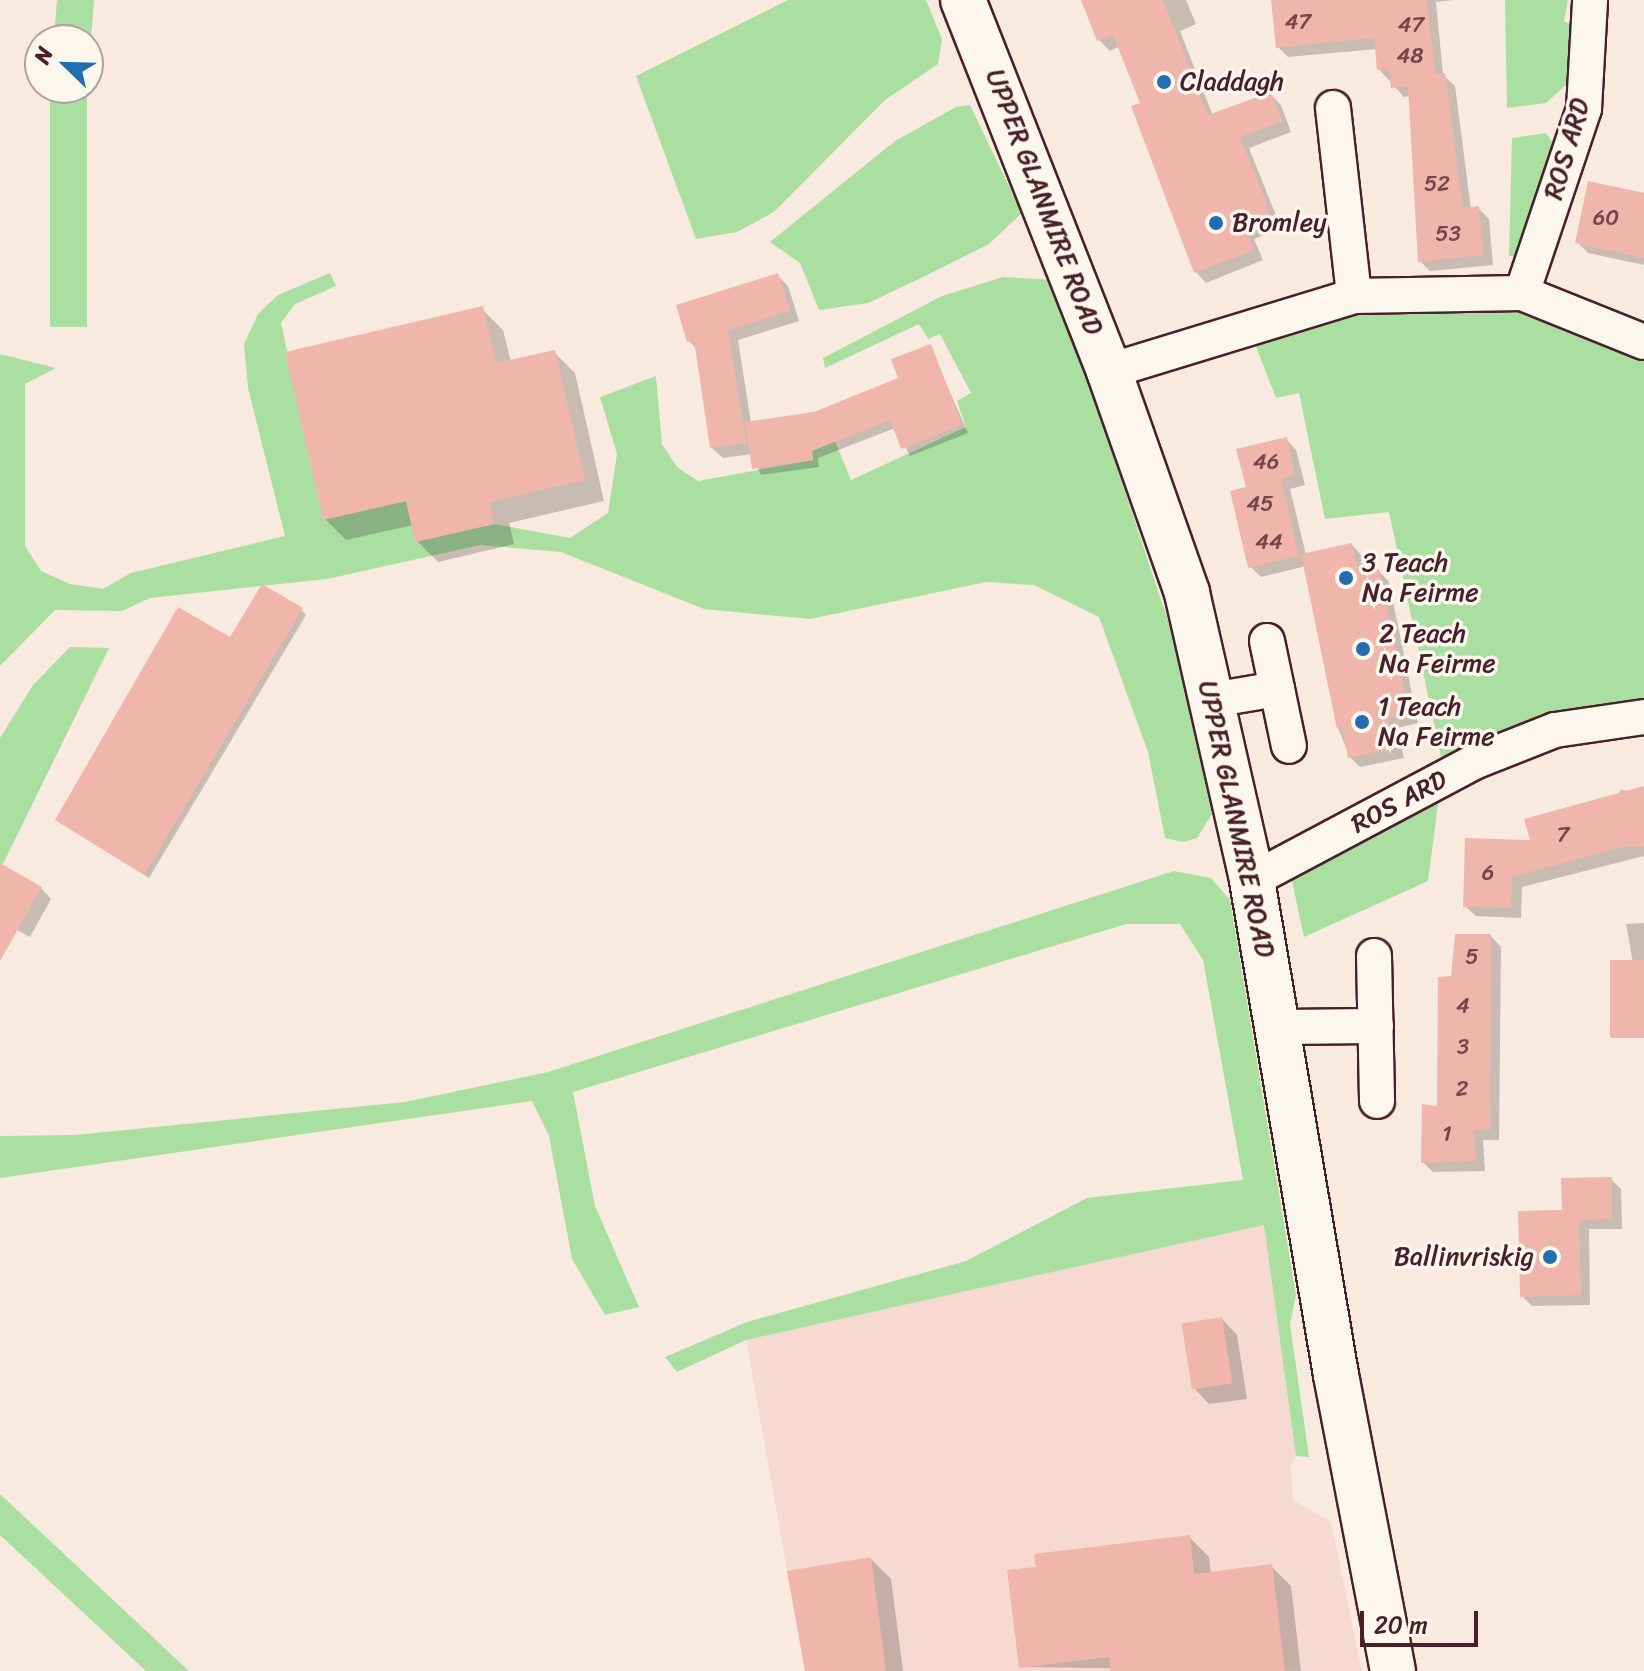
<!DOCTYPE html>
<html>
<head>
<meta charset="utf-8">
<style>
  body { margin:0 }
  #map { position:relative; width:1644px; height:1671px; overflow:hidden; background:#f9eadf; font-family:Sriracha,sans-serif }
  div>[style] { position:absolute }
  .built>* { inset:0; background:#f6dad0 }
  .green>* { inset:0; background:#aadfa2; transform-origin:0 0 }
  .shadow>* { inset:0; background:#0003 }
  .building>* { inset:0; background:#f0b6ac; transform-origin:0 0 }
  .roads { filter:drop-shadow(2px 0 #4a1f2b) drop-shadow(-2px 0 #4a1f2b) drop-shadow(0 2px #4a1f2b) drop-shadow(0 -2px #4a1f2b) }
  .minor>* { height:34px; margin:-17px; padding:0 17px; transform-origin:17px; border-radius:17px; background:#fbf7ec }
  .secondary>* { height:44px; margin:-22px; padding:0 22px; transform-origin:22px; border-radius:22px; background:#fbf7ec }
  .dots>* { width:22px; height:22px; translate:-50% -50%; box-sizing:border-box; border:4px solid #fbf7ec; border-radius:50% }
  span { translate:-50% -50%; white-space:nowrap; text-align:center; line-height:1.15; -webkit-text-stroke:7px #fbf7ec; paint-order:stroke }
  .number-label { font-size:22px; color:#74454b }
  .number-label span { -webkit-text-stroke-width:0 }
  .poi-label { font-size:26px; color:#4a1f2b }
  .left { translate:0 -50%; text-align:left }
  .right { translate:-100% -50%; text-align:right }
  .street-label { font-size:26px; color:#4a1f2b }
  .north { position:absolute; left:24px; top:24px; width:80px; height:80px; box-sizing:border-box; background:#fbf7ec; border:2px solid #b4a19f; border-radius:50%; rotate:293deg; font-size:22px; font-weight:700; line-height:32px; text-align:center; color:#4a1f2b }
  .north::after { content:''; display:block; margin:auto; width:28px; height:36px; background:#1f6fb2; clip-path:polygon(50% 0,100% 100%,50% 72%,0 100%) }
  .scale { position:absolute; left:1360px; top:1611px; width:118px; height:36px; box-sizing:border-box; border:4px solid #4a1f2b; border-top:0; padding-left:10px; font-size:24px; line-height:28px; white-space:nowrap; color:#4a1f2b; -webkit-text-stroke:6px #fbf7ec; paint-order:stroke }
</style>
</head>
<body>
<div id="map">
  <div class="built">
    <div style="clip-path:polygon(1264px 1224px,1296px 1456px,1291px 1467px,1293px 1500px,1331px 1522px,1362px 1671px,805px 1671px,746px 1340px)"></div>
  </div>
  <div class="green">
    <div style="clip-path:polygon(57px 0,94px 0,88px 76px,88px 40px,54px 40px)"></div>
    <div style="clip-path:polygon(788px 0,926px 0,942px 39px,938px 64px,885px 100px,774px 212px,737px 232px,696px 239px,636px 76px)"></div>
    <div style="clip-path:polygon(1505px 0,1568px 0,1564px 21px,1577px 29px,1577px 75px,1546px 103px,1507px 108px)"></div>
    <div style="left:50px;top:88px;width:37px;height:239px"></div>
    <div style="clip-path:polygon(970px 105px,1022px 213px,989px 244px,917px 280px,868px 303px,819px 310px,800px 263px,770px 242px,895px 141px,956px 107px)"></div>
    <div style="clip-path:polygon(1546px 133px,1559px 152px,1522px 256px,1509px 256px,1512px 138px)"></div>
    <div style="clip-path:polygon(330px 273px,336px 286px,295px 304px,281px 323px,323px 520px,406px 501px,416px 542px,494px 524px,570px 538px,608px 513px,617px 454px,600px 397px,656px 376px,662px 444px,677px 467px,698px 481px,813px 460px,807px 413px,822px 410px,851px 480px,966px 427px,957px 401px,971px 393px,940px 334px,928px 339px,919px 324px,825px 368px,823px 358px,942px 296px,1003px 277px,1055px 280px,1172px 633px,1212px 814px,1197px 838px,1183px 842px,1165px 838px,1148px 752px,1099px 617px,1034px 585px,986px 582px,810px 619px,704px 609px,561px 552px,480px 545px,327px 579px,150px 598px,122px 611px,55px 610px,0 666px,0 354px,56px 368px,25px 384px,25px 546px,41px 571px,70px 584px,103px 589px,131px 573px,285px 536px,248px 388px,244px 344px,258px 314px,278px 295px)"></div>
    <div style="clip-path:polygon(1527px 310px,1644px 355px,1644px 702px,1612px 703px,1531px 724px,1442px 761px,1389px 512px,1325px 519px,1299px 393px,1276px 398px,1253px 339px,1366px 312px)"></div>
    <div style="clip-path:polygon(70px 647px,109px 648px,0 870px,0 738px,33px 685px)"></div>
    <div style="clip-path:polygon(1440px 789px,1428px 881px,1304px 937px,1290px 872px)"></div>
    <div style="clip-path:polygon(1174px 871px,1211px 878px,1230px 900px,1296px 1295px,1290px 1324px,1309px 1457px,1296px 1456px,1264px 1225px,746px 1340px,677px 1372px,665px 1357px,747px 1322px,966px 1261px,1087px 1198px,1243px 1180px,1203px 960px,1180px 924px,1126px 924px,573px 1092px,595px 1206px,639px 1307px,605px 1315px,572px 1259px,549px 1136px,532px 1101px,0 1178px,0 1136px,75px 1135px,405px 1102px,548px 1072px)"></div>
    <div style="clip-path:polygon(0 1494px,189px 1671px,146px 1671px,0 1535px)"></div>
  </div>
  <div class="shadow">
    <div style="clip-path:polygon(1085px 0,1186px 0,1196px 24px,1180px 31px,1213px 116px,1270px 94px,1281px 105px,1291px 132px,1249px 148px,1281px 228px,1254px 239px,1263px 260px,1206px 283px,1196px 272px,1134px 108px,1143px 104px,1120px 46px,1110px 51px,1099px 40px)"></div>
    <div style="clip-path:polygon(1273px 0,1453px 0,1436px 2px,1443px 75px,1455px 86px,1471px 209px,1478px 208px,1489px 219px,1493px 265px,1430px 271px,1420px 261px,1410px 96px,1404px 97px,1379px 69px,1377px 49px,1288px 57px,1278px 47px)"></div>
    <div style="clip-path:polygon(1644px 195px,1644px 265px,1588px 253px,1577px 242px)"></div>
    <div style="clip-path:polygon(778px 276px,788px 286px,799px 321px,738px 340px,751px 423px,815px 413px,901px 379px,930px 347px,968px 433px,910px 456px,895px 428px,818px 458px,819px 467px,761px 475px,752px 454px,723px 458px,712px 448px,698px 350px,689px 341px)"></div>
    <div style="clip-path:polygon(482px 309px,503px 330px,511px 362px,554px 352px,575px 373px,604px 501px,509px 523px,514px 544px,438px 562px,417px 541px,413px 525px,346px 540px,325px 519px)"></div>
    <div style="clip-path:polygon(1286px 439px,1296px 450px,1305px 485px,1290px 489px,1306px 555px,1352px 545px,1362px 556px,1366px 574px,1379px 571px,1389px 582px,1418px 723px,1397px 728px,1404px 758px,1360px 767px,1350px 757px,1338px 728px,1306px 566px,1261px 577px,1250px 566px,1248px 489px)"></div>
    <div style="clip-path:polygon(301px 610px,306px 615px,149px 878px,58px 820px,231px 640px)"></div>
    <div style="clip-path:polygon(1620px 790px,1644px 792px,1644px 856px,1522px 887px,1521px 918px,1476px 916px,1465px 906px,1533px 842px,1619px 795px)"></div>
    <div style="clip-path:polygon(0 888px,41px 888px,51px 899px,30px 937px,0 921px)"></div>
    <div style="clip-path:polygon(1644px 923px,1644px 1024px,1626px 924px)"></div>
    <div style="clip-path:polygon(1491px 936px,1501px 947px,1499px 1140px,1483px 1140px,1485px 1171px,1433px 1172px,1423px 1162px,1438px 1108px,1453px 978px)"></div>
    <div style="clip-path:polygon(1611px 1179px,1621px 1189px,1622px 1229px,1589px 1229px,1590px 1305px,1532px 1306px,1522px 1296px,1564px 1212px)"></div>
    <div style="clip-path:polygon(1222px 1319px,1237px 1335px,1247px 1399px,1209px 1404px,1194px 1388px)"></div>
    <div style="clip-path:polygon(1189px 1537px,1209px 1557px,1211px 1574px,1271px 1566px,1291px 1586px,1301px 1671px,1021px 1667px)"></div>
    <div style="clip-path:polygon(871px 1559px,891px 1579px,903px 1671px,807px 1671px)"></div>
  </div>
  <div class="building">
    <div style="clip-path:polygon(1081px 0,1163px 0,1208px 115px,1271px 92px,1282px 122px,1240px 137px,1272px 217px,1245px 228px,1254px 250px,1194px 273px,1131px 106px,1140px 103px,1113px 35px,1097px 41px)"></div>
    <div style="clip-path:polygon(1271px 0,1427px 0,1435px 74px,1445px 73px,1463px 208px,1479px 206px,1483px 255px,1418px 262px,1408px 86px,1391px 88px,1389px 69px,1377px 70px,1374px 38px,1276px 48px)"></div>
    <div style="clip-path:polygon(1588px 181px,1644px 193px,1644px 258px,1575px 243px)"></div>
    <div style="clip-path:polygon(778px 273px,790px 311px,728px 330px,746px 443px,710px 448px,694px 340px,687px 342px,676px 305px)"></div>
    <div style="clip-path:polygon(483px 306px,496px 363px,555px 350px,585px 480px,489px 502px,494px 524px,415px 542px,406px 501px,323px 520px,285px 352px)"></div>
    <div style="clip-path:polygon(931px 344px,962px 425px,901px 449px,890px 420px,812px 451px,813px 460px,752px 469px,745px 422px,814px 412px,898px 378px,891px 359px)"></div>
    <div style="clip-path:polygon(1287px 437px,1295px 475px,1281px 479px,1299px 556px,1248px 568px,1230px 491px,1246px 487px,1236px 449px)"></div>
    <div style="clip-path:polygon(1352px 543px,1359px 574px,1379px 569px,1409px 713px,1388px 717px,1394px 748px,1348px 758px,1342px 727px,1337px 729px,1301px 554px)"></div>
    <div style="clip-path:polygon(262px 584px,303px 608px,144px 875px,55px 820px,178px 607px,230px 637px)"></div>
    <div style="clip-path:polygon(1644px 786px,1644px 847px,1626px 846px,1512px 877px,1511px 908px,1463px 907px,1465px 838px,1530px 840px,1524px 819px)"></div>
    <div style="clip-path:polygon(0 863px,42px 887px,0 961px)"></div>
    <div style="clip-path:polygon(1455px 934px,1491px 934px,1490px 1130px,1473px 1130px,1476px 1161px,1421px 1163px,1422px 1104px,1437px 1106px,1438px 977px,1451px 976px)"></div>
    <div style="left:1610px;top:960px;width:34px;height:78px"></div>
    <div style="clip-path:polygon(1612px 1177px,1612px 1219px,1579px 1220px,1581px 1295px,1520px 1297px,1518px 1211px,1562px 1210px,1561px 1178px)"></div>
    <div style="left:1222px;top:1317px;width:67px;height:41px;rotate:81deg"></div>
    <div style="clip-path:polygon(1190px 1535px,1194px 1574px,1272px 1564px,1285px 1671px,1110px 1671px,1109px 1657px,1019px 1668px,1007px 1570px,1036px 1567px,1034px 1554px)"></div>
    <div style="clip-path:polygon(871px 1557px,886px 1671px,805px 1671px,787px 1571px)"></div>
  </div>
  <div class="roads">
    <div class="minor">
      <div style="left:1333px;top:108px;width:189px;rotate:83.6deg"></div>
      <div style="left:1522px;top:293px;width:194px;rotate:-71.4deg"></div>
      <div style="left:1584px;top:109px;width:109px;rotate:-86.8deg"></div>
      <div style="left:1109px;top:371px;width:256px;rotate:-17deg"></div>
      <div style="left:1354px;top:296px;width:168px;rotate:-1deg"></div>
      <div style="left:1522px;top:293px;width:131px;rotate:21.9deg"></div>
      <div style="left:1267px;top:641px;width:107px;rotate:78.2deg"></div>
      <div style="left:1212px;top:700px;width:66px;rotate:-9.6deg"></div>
      <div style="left:1252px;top:880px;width:251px;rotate:-28deg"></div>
      <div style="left:1474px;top:762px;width:87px;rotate:-21.6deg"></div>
      <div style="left:1555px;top:730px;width:90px;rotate:-8.3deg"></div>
      <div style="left:1374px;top:956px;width:145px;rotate:88.8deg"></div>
      <div style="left:1278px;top:1027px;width:98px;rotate:-0.6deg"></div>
    </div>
    <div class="secondary">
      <div style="left:963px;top:0;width:399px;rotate:68.5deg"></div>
      <div style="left:1109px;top:371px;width:235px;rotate:70.6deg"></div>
      <div style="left:1187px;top:593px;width:294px;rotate:77.2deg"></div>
      <div style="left:1252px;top:880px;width:502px;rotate:80.37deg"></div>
      <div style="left:1336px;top:1375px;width:301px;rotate:79.1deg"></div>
    </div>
  </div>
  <div class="dots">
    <div style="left:1164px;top:82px;background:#1f6fb2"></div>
    <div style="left:1216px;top:223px;background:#1f6fb2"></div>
    <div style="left:1346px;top:578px;background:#1f6fb2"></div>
    <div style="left:1363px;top:649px;background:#1f6fb2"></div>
    <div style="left:1362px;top:722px;background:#1f6fb2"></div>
    <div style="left:1550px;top:1257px;background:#1f6fb2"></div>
  </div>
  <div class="number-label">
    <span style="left:1298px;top:22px">47</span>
    <span style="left:1411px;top:25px">47</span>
    <span style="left:1410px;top:56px">48</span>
    <span style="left:1437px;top:184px">52</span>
    <span style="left:1606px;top:218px">60</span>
    <span style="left:1448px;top:234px">53</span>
    <span style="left:1266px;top:462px">46</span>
    <span style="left:1260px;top:504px">45</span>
    <span style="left:1269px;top:542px">44</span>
    <span style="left:1563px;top:835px">7</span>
    <span style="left:1488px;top:873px">6</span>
    <span style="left:1472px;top:957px">5</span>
    <span style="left:1463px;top:1006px">4</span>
    <span style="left:1463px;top:1047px">3</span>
    <span style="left:1462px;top:1089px">2</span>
    <span style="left:1447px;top:1134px">1</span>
  </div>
  <div class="poi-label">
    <span class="left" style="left:1180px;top:82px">Claddagh</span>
    <span class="left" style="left:1232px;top:223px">Bromley</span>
    <span class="left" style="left:1362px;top:578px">3 Teach<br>Na Feirme</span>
    <span class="left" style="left:1379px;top:649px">2 Teach<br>Na Feirme</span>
    <span class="left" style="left:1378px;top:722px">1 Teach<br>Na Feirme</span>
    <span class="right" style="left:1534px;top:1257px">Ballinvriskig</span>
  </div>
  <div class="street-label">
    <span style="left:1567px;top:149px;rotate:-74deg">ROS ARD</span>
    <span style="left:1044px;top:202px;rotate:69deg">UPPER GLANMIRE ROAD</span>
    <span style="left:1399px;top:802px;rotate:-28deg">ROS ARD</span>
    <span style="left:1236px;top:819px;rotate:78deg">UPPER GLANMIRE ROAD</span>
  </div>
  <div class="north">N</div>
  <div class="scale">20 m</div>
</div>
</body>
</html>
